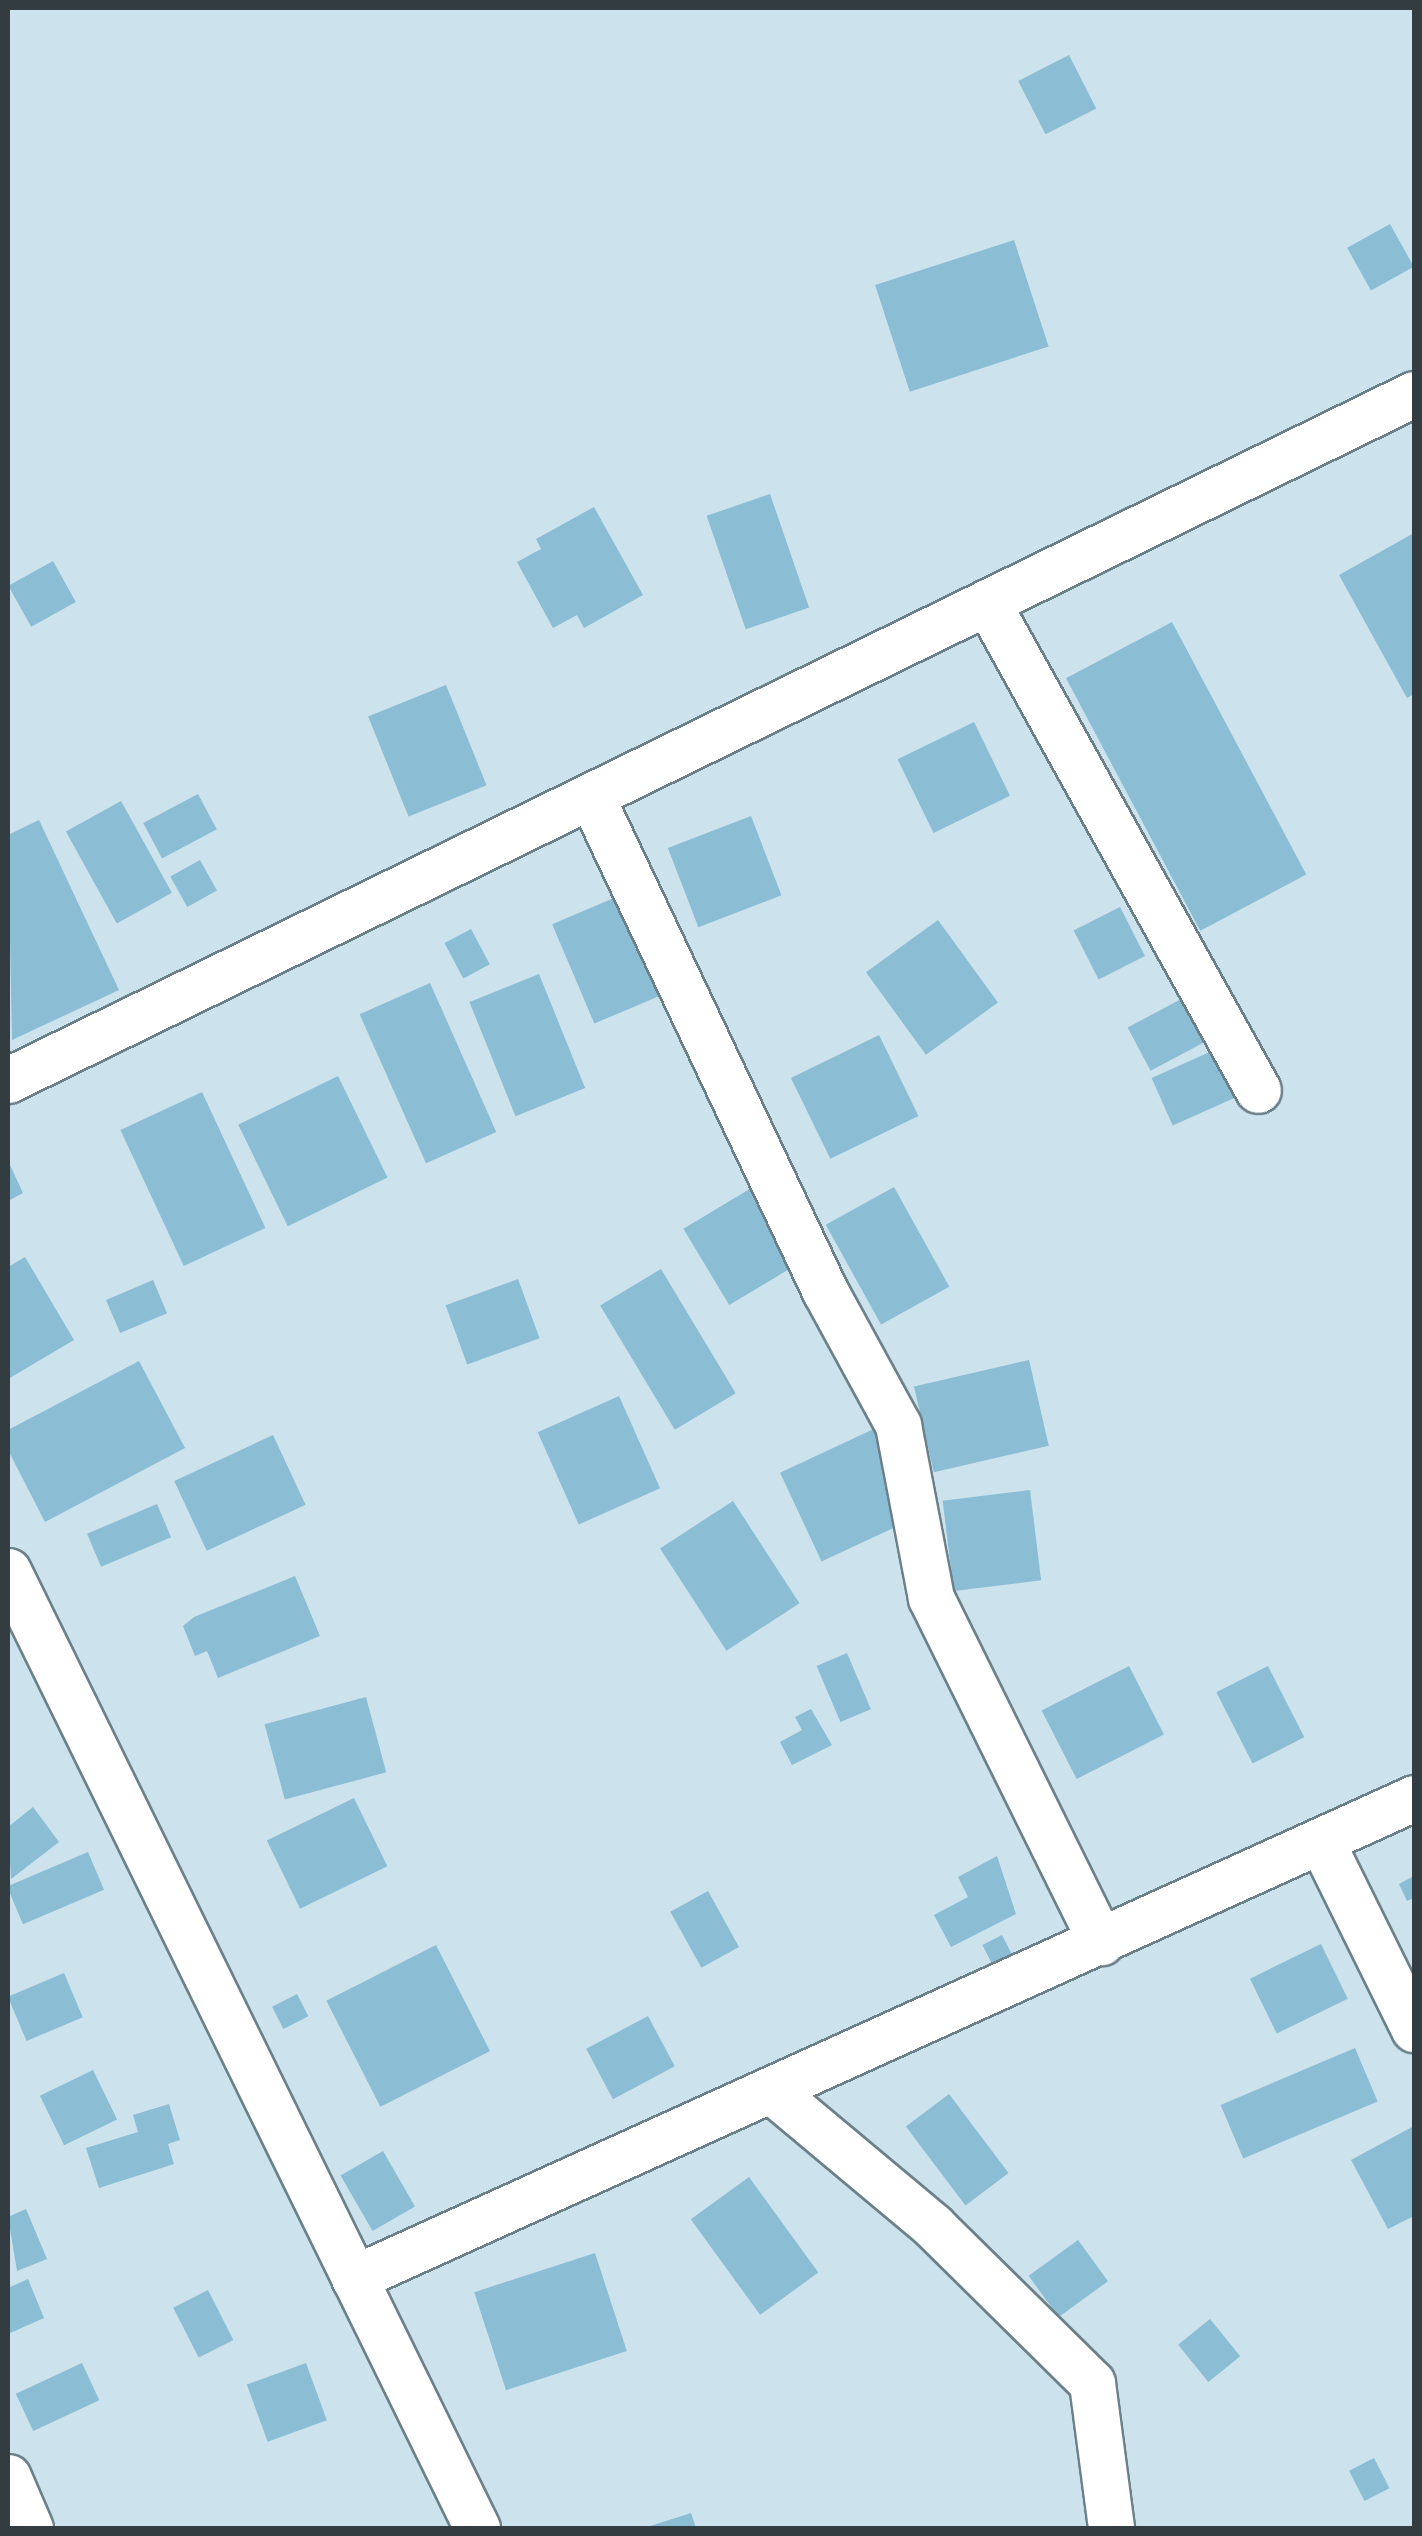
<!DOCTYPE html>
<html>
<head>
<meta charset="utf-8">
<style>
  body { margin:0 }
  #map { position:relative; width:1422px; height:2536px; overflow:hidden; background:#cce2ed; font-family:Georgia,serif }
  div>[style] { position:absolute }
  .building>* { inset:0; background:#8bbdd4; transform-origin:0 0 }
  .roads { filter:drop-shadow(2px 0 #6c8089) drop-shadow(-2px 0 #6c8089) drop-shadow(0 2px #6c8089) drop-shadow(0 -2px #6c8089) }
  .street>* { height:45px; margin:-22.5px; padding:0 22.5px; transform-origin:22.5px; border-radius:22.5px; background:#fff }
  span { translate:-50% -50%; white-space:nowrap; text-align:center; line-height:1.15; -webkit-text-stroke:10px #cce2ed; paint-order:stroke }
  .frame { position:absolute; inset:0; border:10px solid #333c40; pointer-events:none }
</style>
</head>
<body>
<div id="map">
  <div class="building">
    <div style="left:1069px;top:55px;width:60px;height:57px;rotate:63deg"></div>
    <div style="left:1390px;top:224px;width:49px;height:49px;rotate:61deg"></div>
    <div style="left:1014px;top:240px;width:112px;height:146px;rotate:72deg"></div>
    <div style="left:770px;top:494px;width:120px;height:67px;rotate:71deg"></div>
    <div style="clip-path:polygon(594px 507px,643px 595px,584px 628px,577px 615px,553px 628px,517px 562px,541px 549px,536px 539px)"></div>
    <div style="clip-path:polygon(1414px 533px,1414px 694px,1407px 698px,1339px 575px)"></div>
    <div style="left:53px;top:561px;width:47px;height:51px;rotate:61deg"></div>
    <div style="left:1172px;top:622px;width:286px;height:120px;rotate:62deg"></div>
    <div style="left:446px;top:685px;width:108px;height:84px;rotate:68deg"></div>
    <div style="left:974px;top:722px;width:82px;height:85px;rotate:64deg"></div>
    <div style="left:198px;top:794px;width:40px;height:62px;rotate:62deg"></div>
    <div style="left:121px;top:801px;width:105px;height:63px;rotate:61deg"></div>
    <div style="left:751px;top:816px;width:85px;height:89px;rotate:69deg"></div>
    <div style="clip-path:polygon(39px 820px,119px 990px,12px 1040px,8px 835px)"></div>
    <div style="left:200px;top:860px;width:35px;height:34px;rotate:61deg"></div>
    <div style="left:635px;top:889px;width:108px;height:90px;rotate:67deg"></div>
    <div style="left:1120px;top:907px;width:55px;height:52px;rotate:63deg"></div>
    <div style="left:938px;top:920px;width:102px;height:89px;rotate:54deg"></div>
    <div style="left:471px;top:929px;width:40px;height:30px;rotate:62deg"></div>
    <div style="left:539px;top:974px;width:123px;height:75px;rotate:68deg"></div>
    <div style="left:430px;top:983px;width:163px;height:77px;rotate:66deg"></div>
    <div style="left:1185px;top:997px;width:49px;height:65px;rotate:62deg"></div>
    <div style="left:879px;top:1035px;width:90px;height:98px;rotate:64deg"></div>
    <div style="left:1221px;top:1047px;width:52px;height:76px;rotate:66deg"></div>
    <div style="left:338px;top:1076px;width:113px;height:111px;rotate:64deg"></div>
    <div style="left:202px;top:1092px;width:150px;height:90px;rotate:65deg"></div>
    <div style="clip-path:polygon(8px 1161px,23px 1193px,8px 1201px)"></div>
    <div style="left:758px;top:1184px;width:89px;height:87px;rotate:59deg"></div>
    <div style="left:894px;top:1187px;width:114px;height:78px;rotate:61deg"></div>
    <div style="clip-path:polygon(25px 1257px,74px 1340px,8px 1379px,8px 1267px)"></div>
    <div style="left:661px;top:1269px;width:145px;height:71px;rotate:59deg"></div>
    <div style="left:518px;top:1279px;width:63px;height:77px;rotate:70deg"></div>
    <div style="left:153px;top:1280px;width:36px;height:51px;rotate:67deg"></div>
    <div style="left:1029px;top:1360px;width:88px;height:118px;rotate:77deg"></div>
    <div style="clip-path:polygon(139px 1361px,185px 1448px,45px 1522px,8px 1450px,8px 1430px)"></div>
    <div style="left:619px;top:1396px;width:101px;height:89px;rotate:66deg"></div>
    <div style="left:878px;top:1427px;width:98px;height:108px;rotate:65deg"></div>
    <div style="left:273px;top:1435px;width:77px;height:109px;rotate:65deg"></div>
    <div style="left:1030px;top:1490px;width:91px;height:88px;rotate:83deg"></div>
    <div style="left:733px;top:1501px;width:122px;height:87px;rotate:57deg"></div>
    <div style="left:157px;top:1504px;width:36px;height:76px;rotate:67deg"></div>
    <div style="clip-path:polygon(295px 1576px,320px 1636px,218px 1678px,207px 1651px,195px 1656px,183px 1626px,194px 1617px)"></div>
    <div style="left:847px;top:1653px;width:61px;height:33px;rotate:67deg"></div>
    <div style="left:1129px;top:1666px;width:77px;height:98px;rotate:63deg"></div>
    <div style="left:1268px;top:1666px;width:80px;height:58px;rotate:63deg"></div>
    <div style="left:366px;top:1697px;width:78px;height:105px;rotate:75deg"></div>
    <div style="clip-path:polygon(811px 1709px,832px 1745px,792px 1765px,780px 1742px,802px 1730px,795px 1717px)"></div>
    <div style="left:354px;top:1798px;width:76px;height:97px;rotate:64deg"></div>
    <div style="clip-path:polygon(33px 1807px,59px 1842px,11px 1879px,8px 1827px)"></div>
    <div style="left:88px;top:1852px;width:41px;height:88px;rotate:67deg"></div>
    <div style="clip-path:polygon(997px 1856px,1016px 1914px,951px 1947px,934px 1915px,968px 1897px,958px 1877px)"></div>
    <div style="clip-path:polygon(1414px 1876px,1414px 1898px,1407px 1901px,1399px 1884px)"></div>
    <div style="left:708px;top:1891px;width:64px;height:43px;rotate:61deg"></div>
    <div style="left:1002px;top:1935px;width:22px;height:22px;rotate:63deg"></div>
    <div style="left:1321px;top:1944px;width:61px;height:79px;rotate:64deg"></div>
    <div style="left:436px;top:1945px;width:119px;height:123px;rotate:63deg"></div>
    <div style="left:64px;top:1973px;width:48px;height:61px;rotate:67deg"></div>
    <div style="left:297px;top:1994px;width:25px;height:28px;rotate:63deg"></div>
    <div style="left:648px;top:2016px;width:57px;height:70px;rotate:62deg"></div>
    <div style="left:1355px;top:2048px;width:58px;height:146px;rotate:67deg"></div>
    <div style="left:93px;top:2070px;width:55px;height:59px;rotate:64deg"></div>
    <div style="left:949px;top:2094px;width:99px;height:54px;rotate:53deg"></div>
    <div style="clip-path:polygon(169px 2104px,180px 2140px,168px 2144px,174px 2164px,99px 2188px,86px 2148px,138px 2132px,133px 2115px)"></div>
    <div style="clip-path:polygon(1412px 2127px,1414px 2216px,1388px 2229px,1351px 2160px)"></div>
    <div style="left:383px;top:2151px;width:64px;height:49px;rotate:60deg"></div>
    <div style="left:749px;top:2177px;width:118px;height:72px;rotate:54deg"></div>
    <div style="clip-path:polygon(26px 2209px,47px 2259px,17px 2271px,8px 2217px)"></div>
    <div style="left:1078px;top:2240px;width:51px;height:61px;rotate:54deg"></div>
    <div style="left:595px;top:2253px;width:103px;height:127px;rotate:72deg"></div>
    <div style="clip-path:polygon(28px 2279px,44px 2318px,8px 2334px,8px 2288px)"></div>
    <div style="left:208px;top:2290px;width:56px;height:39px;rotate:63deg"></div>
    <div style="left:1210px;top:2319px;width:48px;height:41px;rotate:51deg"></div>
    <div style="left:82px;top:2363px;width:41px;height:73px;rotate:65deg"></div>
    <div style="left:306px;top:2363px;width:61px;height:63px;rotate:70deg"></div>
    <div style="left:1374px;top:2458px;width:34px;height:28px;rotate:63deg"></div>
    <div style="clip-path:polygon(691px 2513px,696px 2528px,644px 2528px)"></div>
  </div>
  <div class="roads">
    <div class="street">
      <div style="left:987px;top:602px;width:558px;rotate:60.96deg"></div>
      <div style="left:591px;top:796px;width:548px;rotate:64.7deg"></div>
      <div style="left:825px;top:1291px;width:153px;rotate:61.4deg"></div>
      <div style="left:898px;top:1425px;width:176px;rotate:79.2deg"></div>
      <div style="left:931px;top:1598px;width:384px;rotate:63.7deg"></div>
      <div style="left:8px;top:1080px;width:1564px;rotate:-26.01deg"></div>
      <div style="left:8px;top:1571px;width:1066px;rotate:63.89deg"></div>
      <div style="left:1321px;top:1841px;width:210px;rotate:63.7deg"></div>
      <div style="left:773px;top:2092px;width:209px;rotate:39.9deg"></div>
      <div style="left:933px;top:2226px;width:223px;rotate:44.6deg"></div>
      <div style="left:1092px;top:2383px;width:146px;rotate:82.5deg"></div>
      <div style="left:354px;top:2278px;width:1164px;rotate:-24.36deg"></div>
      <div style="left:8px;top:2477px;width:56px;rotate:66.7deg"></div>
    </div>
  </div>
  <div class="frame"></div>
</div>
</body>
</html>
